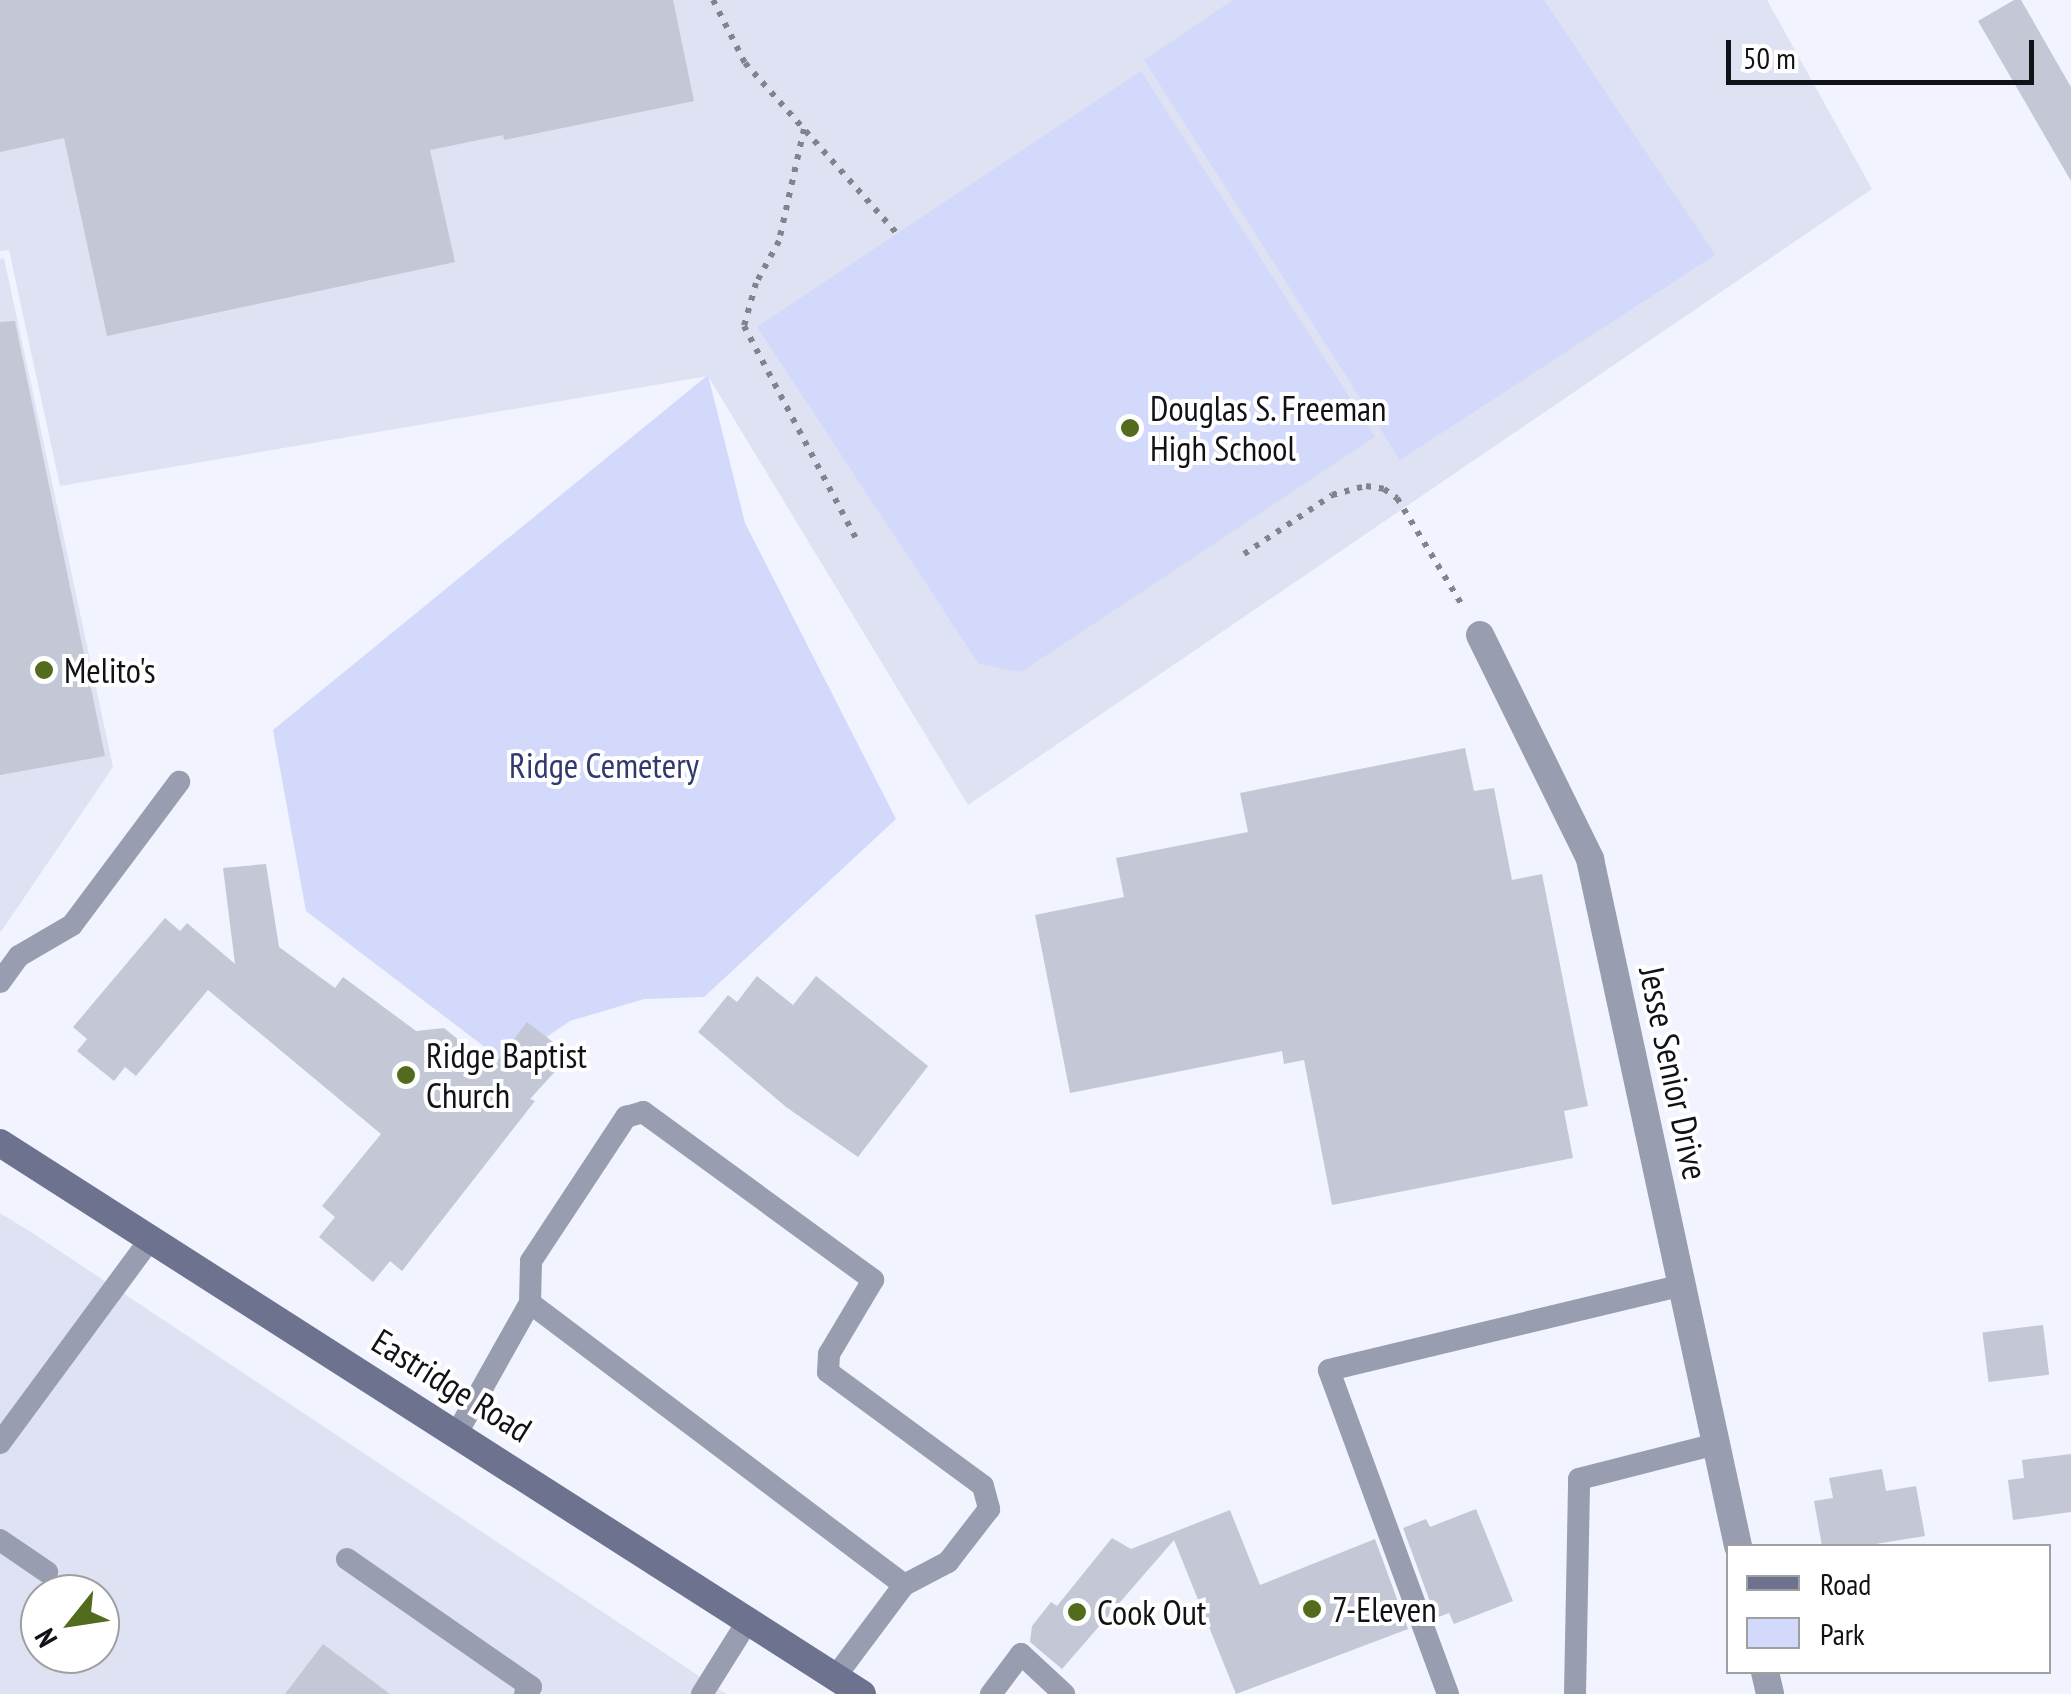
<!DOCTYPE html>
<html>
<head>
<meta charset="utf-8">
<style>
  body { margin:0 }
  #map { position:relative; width:2071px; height:1694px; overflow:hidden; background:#f1f3ff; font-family:"PT Sans Narrow",sans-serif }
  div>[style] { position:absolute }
  .built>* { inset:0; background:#dee2f3 }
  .green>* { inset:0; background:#d2d9fb }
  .building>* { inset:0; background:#c4c7d5; transform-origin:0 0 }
  .path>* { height:6px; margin-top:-3px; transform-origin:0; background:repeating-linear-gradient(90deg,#82838c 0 5px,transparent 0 13px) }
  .service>* { height:22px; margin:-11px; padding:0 11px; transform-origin:11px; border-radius:11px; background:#989db0 }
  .minor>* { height:28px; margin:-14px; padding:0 14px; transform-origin:14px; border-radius:14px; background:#989db0 }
  .secondary>* { height:28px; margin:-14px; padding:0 14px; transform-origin:14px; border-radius:14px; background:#6d738f }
  .dots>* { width:28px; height:28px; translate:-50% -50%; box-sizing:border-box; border:5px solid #fff; border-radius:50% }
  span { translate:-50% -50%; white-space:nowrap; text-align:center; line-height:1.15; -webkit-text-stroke:8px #fff; paint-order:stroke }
  .poi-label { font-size:35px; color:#111217 }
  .left { translate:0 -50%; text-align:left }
  .park-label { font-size:35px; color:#313870 }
  .street-label { font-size:35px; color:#111217 }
  .legend { position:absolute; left:1726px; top:1544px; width:325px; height:130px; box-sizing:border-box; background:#fff; border:2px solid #a0a0a2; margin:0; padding:12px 18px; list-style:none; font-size:30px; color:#111217 }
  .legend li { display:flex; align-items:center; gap:20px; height:50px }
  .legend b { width:50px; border:2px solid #a0a0a2 }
  .north { position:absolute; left:20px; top:1574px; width:100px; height:100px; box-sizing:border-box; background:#fff; border:2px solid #a0a0a2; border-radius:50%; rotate:240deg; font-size:28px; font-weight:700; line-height:40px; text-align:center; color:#111217 }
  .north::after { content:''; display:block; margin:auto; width:35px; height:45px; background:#536b1c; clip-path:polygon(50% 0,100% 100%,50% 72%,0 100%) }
  .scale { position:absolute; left:1726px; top:40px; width:308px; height:45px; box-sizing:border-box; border:5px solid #111217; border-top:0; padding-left:12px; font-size:30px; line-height:35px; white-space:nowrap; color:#111217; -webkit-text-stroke:8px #fff; paint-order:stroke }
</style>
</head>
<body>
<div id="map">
  <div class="built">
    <div style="clip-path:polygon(0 0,1767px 0,1872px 189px,968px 805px,708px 376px,60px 486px,9px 250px,0 251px)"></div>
    <div style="clip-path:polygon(4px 258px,113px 767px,0 933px,0 259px)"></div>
    <div style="clip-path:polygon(evenodd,0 1213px,31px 1232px,726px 1694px,0 1694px,0 1213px,40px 1594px,100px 1594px,100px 1654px,40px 1654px,40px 1594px)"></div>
  </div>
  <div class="green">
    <div style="clip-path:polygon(1233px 0,1544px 0,1715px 255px,1400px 460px,1144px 60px)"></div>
    <div style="clip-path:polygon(1141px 71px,1375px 437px,1021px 672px,979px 664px,757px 327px)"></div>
    <div style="clip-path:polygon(708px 375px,745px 523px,896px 819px,704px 997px,644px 999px,570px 1021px,507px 1064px,306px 911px,273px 730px)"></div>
  </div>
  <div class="building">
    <div style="clip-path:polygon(0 0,673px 0,694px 101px,504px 140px,503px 135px,430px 150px,455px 262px,107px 336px,64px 138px,0 152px)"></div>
    <div style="clip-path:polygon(2014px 0,2021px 0,2071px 87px,2071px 181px,1978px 21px)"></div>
    <div style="clip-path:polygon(15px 321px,105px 756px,0 775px,0 322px)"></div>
    <div style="clip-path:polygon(1465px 748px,1474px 791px,1494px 788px,1512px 880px,1542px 874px,1588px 1106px,1564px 1111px,1573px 1158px,1332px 1205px,1304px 1060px,1284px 1064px,1282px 1051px,1070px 1093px,1035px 915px,1124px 897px,1116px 858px,1248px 832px,1240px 793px)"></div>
    <div style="clip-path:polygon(266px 864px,279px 947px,335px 988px,343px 977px,416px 1031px,444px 1028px,492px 1067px,527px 1022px,570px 1055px,530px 1099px,535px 1101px,402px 1271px,390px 1261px,373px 1282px,319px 1237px,335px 1217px,322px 1206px,381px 1134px,208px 990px,136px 1076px,125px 1067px,114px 1081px,77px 1051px,87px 1039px,73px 1027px,165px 918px,180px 931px,187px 923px,235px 964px,223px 868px)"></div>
    <div style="clip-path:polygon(757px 976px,793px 1005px,816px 976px,928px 1066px,858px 1157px,786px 1107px,698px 1032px,728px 995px,737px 1002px)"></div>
    <div style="left:2043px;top:1325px;width:50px;height:61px;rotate:83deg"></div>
    <div style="clip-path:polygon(2071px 1454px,2071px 1512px,2013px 1520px,2008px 1480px,2024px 1478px,2022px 1460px)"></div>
    <div style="clip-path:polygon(1882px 1469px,1886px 1491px,1916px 1486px,1925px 1536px,1863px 1546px,1822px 1546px,1814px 1501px,1833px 1498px,1829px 1478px)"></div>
    <div style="clip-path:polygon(1476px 1509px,1513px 1601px,1454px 1624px,1449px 1613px,1436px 1618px,1403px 1528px,1426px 1519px,1430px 1527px)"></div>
    <div style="clip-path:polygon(1230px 1510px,1260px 1585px,1375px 1539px,1408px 1629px,1236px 1694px,1174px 1540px,1062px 1669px,1030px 1642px,1032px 1626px,1051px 1602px,1057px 1606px,1112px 1538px,1131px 1549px)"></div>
    <div style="clip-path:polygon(323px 1644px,390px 1694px,285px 1694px)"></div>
  </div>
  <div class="path">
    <div style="left:713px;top:0;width:71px;rotate:63.1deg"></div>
    <div style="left:745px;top:63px;width:232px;rotate:48.3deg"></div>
    <div style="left:804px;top:129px;width:115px;rotate:102.6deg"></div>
    <div style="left:779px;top:241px;width:48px;rotate:118.7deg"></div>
    <div style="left:756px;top:283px;width:45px;rotate:105.6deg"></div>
    <div style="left:744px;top:326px;width:244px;rotate:62.2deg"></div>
    <div style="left:1244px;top:554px;width:106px;rotate:-33.8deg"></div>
    <div style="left:1332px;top:495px;width:35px;rotate:-15deg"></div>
    <div style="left:1366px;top:486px;width:18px;rotate:9deg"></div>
    <div style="left:1384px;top:489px;width:16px;rotate:35deg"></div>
    <div style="left:1397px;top:498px;width:129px;rotate:58.7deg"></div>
  </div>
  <div class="service">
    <div style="left:0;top:982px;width:32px;rotate:-54deg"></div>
    <div style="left:19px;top:956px;width:61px;rotate:-30.3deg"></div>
    <div style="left:72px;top:925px;width:179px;rotate:-53.2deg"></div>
    <div style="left:530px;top:1303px;width:468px;rotate:37deg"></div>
    <div style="left:457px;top:1433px;width:149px;rotate:-60.7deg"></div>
    <div style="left:530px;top:1303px;width:42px;rotate:-88.6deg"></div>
    <div style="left:531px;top:1261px;width:173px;rotate:-56.6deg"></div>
    <div style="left:626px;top:1117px;width:18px;rotate:-16deg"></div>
    <div style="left:643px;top:1112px;width:285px;rotate:36.1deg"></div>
    <div style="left:873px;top:1280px;width:86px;rotate:120.7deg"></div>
    <div style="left:829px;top:1354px;width:18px;rotate:93deg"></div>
    <div style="left:828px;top:1372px;width:192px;rotate:36.3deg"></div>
    <div style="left:983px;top:1486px;width:24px;rotate:75deg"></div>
    <div style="left:989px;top:1509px;width:67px;rotate:127.7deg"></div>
    <div style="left:948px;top:1562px;width:50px;rotate:152.4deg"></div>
    <div style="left:904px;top:1585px;width:114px;rotate:126.8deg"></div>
    <div style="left:0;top:1443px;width:255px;rotate:-53.6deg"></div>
    <div style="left:0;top:1540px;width:57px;rotate:34.2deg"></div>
    <div style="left:347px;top:1559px;width:224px;rotate:34.8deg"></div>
    <div style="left:531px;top:1687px;width:9px;rotate:131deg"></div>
    <div style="left:702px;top:1694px;width:89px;rotate:-57.9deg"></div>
    <div style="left:991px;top:1694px;width:50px;rotate:-53.1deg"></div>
    <div style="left:1021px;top:1654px;width:59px;rotate:42.9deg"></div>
    <div style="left:1448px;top:1694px;width:345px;rotate:-110.2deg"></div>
    <div style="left:1329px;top:1370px;width:363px;rotate:-13.5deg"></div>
    <div style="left:1575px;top:1694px;width:215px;rotate:-88.9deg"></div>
    <div style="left:1579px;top:1479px;width:141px;rotate:-14.3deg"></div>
  </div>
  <div class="minor">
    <div style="left:1480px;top:635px;width:250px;rotate:63.8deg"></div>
    <div style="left:1590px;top:859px;width:703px;rotate:77.84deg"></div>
    <div style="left:1765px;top:1672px;width:23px;rotate:77deg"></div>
  </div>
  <div class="secondary">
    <div style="left:0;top:1143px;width:1023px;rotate:32.59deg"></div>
  </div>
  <div class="dots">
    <div style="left:1130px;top:428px;background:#536b1c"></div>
    <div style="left:44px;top:670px;background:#536b1c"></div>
    <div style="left:406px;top:1075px;background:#536b1c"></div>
    <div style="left:1312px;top:1609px;background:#536b1c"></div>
    <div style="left:1077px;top:1612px;background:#536b1c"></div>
  </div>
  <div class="poi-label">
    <span class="left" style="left:1150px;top:428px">Douglas S. Freeman<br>High School</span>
    <span class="left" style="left:64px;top:670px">Melito's</span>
    <span class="left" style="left:426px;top:1075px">Ridge Baptist<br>Church</span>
    <span class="left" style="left:1332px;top:1609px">7-Eleven</span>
    <span class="left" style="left:1097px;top:1612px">Cook Out</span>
  </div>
  <div class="park-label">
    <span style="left:604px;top:765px">Ridge Cemetery</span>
  </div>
  <div class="street-label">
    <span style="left:1674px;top:1073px;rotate:78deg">Jesse Senior Drive</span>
    <span style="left:452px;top:1385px;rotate:32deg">Eastridge Road</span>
  </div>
  <ul class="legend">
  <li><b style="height:12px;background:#6d738f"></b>Road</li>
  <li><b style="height:28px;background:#d2d9fb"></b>Park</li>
  </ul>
  <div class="north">N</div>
  <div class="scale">50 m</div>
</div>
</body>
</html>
